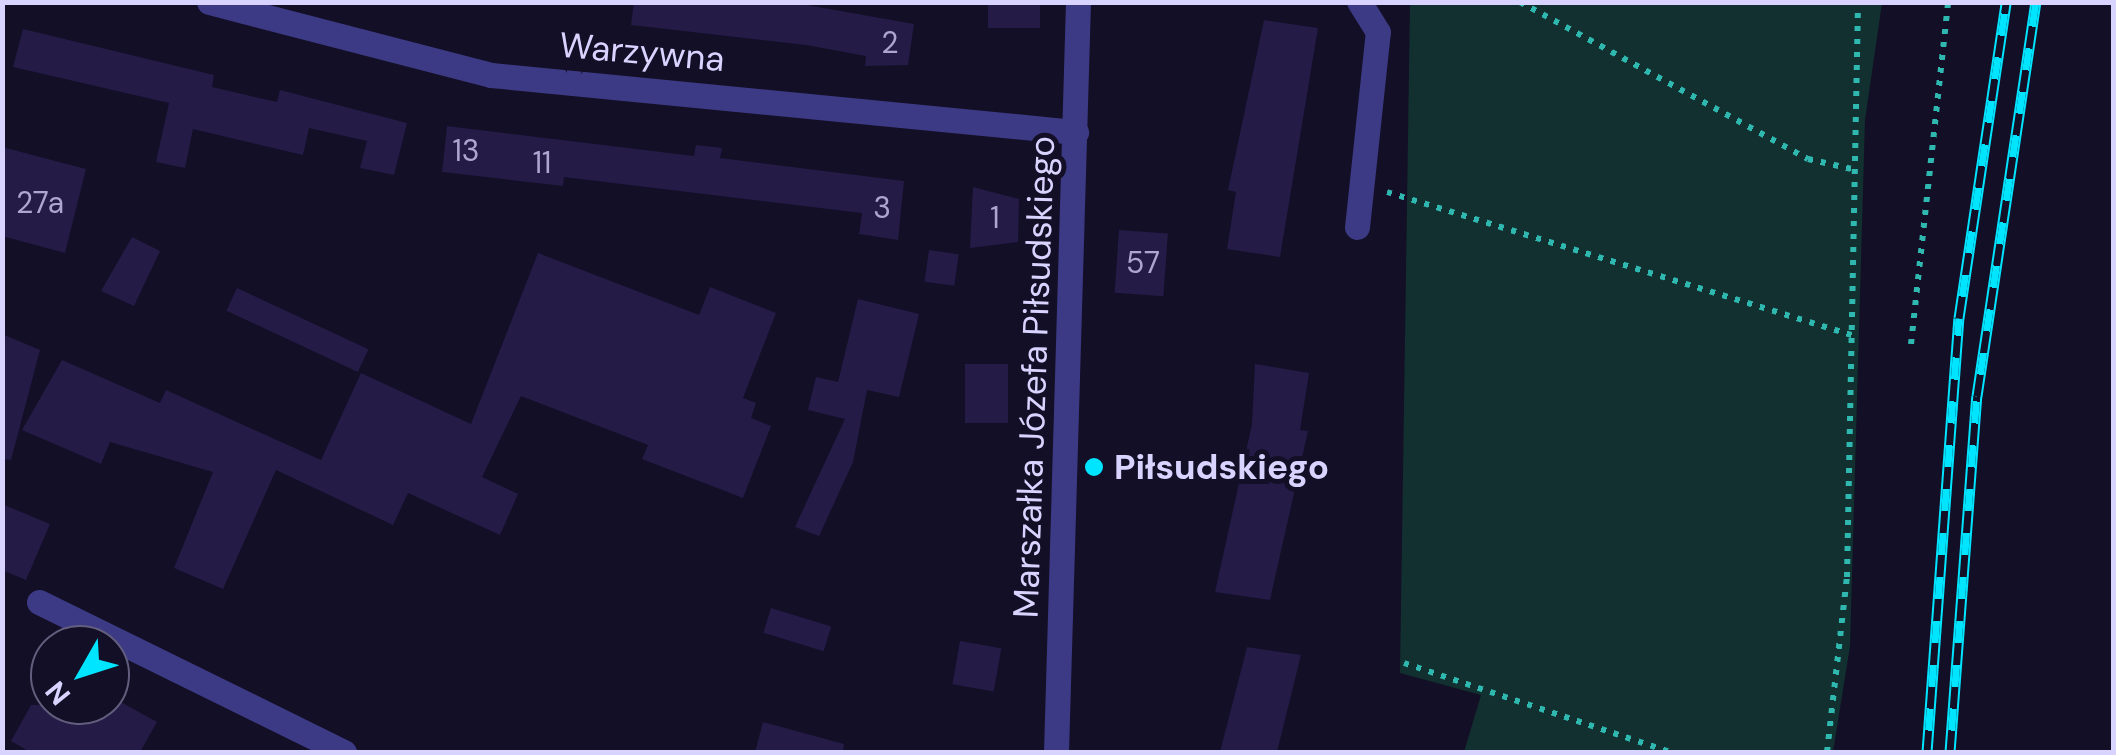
<!DOCTYPE html>
<html>
<head>
<meta charset="utf-8">
<style>
  body { margin:0 }
  #map { position:relative; width:2116px; height:755px; overflow:hidden; background:#130f26; font-family:"DM Sans",sans-serif }
  div>[style] { position:absolute }
  .green>* { inset:0; background:#12302f }
  .building>* { inset:0; background:#241b47; transform-origin:0 0 }
  .path>* { height:6px; margin-top:-3px; transform-origin:0; background:repeating-linear-gradient(90deg,#2fb8b0 0 5px,transparent 0 13px) }
  .minor>* { height:25px; margin:-12.5px; padding:0 12.5px; transform-origin:12.5px; border-radius:12.5px; background:#3d3a85 }
  .rail>* { height:11px; margin-top:-5.5px; transform-origin:0; background:repeating-linear-gradient(90deg,#130f26 0 22px,#00e5ff 0 44px); box-sizing:border-box; border-block:2px solid #00e5ff }
  .dots>* { width:28px; height:28px; translate:-50% -50%; box-sizing:border-box; border:5px solid #130f26; border-radius:50% }
  span { translate:-50% -50%; white-space:nowrap; text-align:center; line-height:1.15; -webkit-text-stroke:10px #130f26; paint-order:stroke }
  .number-label { font-size:30px; color:#aca6d1 }
  .number-label span { -webkit-text-stroke-width:0 }
  .street-label { font-size:35px; color:#d9d4ff }
  .poi-label { font-size:35px; color:#d9d4ff; font-weight:700 }
  .left { translate:0 -50%; text-align:left }
  .frame { position:absolute; inset:0; border:5px solid #d9d4ff; pointer-events:none }
  .north { position:absolute; left:30px; top:625px; width:100px; height:100px; box-sizing:border-box; background:#130f26; border:2px solid #625e7d; border-radius:50%; rotate:231deg; font-size:28px; font-weight:700; line-height:40px; text-align:center; color:#d9d4ff }
  .north::after { content:''; display:block; margin:auto; width:35px; height:45px; background:#00e5ff; clip-path:polygon(50% 0,100% 100%,50% 72%,0 100%) }
</style>
</head>
<body>
<div id="map">
  <div class="green">
    <div style="clip-path:polygon(1410px 3px,1882px 3px,1865px 120px,1850px 646px,1833px 752px,1464px 752px,1481px 695px,1400px 673px)"></div>
  </div>
  <div class="building">
    <div style="clip-path:polygon(634px 2px,790px 2px,914px 24px,908px 65px,865px 66px,866px 56px,806px 45px,631px 25px)"></div>
    <div style="left:988px;top:2px;width:52px;height:26px"></div>
    <div style="clip-path:polygon(1264px 20px,1318px 28px,1280px 257px,1227px 249px,1236px 192px,1228px 190px)"></div>
    <div style="clip-path:polygon(23px 29px,214px 75px,212px 87px,277px 102px,280px 90px,407px 123px,394px 175px,360px 168px,367px 141px,309px 128px,303px 155px,193px 129px,185px 168px,156px 162px,169px 103px,13px 67px)"></div>
    <div style="clip-path:polygon(447px 126px,694px 156px,696px 145px,722px 148px,720px 158px,904px 181px,898px 240px,859px 234px,862px 213px,564px 177px,563px 186px,442px 172px)"></div>
    <div style="clip-path:polygon(2px 147px,86px 169px,65px 253px,2px 236px)"></div>
    <div style="clip-path:polygon(973px 187px,1019px 199px,1018px 242px,970px 248px)"></div>
    <div style="left:1119px;top:230px;width:49px;height:63px;rotate:4deg"></div>
    <div style="clip-path:polygon(132px 237px,160px 251px,134px 306px,101px 291px)"></div>
    <div style="left:929px;top:250px;width:30px;height:32px;rotate:8deg"></div>
    <div style="clip-path:polygon(538px 253px,699px 315px,710px 287px,776px 313px,743px 398px,756px 403px,751px 418px,771px 426px,743px 498px,642px 459px,648px 445px,521px 396px,482px 477px,518px 494px,500px 535px,408px 493px,393px 525px,276px 470px,223px 589px,174px 568px,213px 472px,110px 442px,101px 464px,22px 430px,62px 360px,160px 403px,166px 390px,321px 460px,361px 373px,471px 424px)"></div>
    <div style="left:237px;top:288px;width:145px;height:25px;rotate:25deg"></div>
    <div style="clip-path:polygon(858px 299px,919px 314px,899px 397px,867px 390px,853px 462px,819px 536px,795px 527px,845px 419px,808px 410px,816px 377px,838px 382px)"></div>
    <div style="clip-path:polygon(2px 334px,40px 350px,11px 460px,2px 459px)"></div>
    <div style="left:965px;top:364px;width:43px;height:59px"></div>
    <div style="clip-path:polygon(1255px 364px,1309px 373px,1300px 430px,1308px 431px,1270px 600px,1215px 592px,1252px 424px)"></div>
    <div style="clip-path:polygon(2px 504px,50px 524px,26px 580px,2px 570px)"></div>
    <div style="left:771px;top:608px;width:63px;height:26px;rotate:17deg"></div>
    <div style="left:960px;top:641px;width:42px;height:44px;rotate:10deg"></div>
    <div style="clip-path:polygon(1247px 647px,1301px 655px,1277px 752px,1220px 752px)"></div>
    <div style="clip-path:polygon(110px 696px,157px 722px,140px 752px,30px 752px,11px 741px,31px 705px,110px 705px)"></div>
    <div style="clip-path:polygon(763px 722px,844px 744px,843px 752px,755px 752px)"></div>
  </div>
  <div class="path">
    <div style="left:1520px;top:2px;width:328px;rotate:28.6deg"></div>
    <div style="left:1808px;top:159px;width:45px;rotate:12.8deg"></div>
    <div style="left:1387px;top:192px;width:489px;rotate:17.1deg"></div>
    <div style="left:1911px;top:344px;width:344px;rotate:-83.8deg"></div>
    <div style="left:1404px;top:663px;width:280px;rotate:18.5deg"></div>
    <div style="left:1827px;top:752px;width:176px;rotate:-83.5deg"></div>
    <div style="left:1847px;top:577px;width:575px;rotate:-88.9deg"></div>
  </div>
  <div class="minor">
    <div style="left:209px;top:2px;width:291px;rotate:14.5deg"></div>
    <div style="left:491px;top:75px;width:588px;rotate:5.57deg"></div>
    <div style="left:1357px;top:227px;width:196px;rotate:-83.9deg"></div>
    <div style="left:1378px;top:32px;width:36px;rotate:-122deg"></div>
    <div style="left:39px;top:602px;width:340px;rotate:26.2deg"></div>
    <div style="left:1056px;top:752px;width:750px;rotate:-88.32deg"></div>
  </div>
  <div class="rail">
    <div style="left:1927px;top:752px;width:435px;rotate:-85.8deg"></div>
    <div style="left:1959px;top:318px;width:319px;rotate:-81.5deg"></div>
    <div style="left:1950px;top:752px;width:357px;rotate:-85.7deg"></div>
    <div style="left:1977px;top:396px;width:398px;rotate:-81.5deg"></div>
  </div>
  <div class="dots">
    <div style="left:1094px;top:467px;background:#00e5ff"></div>
  </div>
  <div class="number-label">
    <span style="left:890px;top:43px">2</span>
    <span style="left:466px;top:151px">13</span>
    <span style="left:542px;top:163px">11</span>
    <span style="left:40px;top:203px">27a</span>
    <span style="left:882px;top:208px">3</span>
    <span style="left:995px;top:218px">1</span>
    <span style="left:1143px;top:263px">57</span>
  </div>
  <div class="street-label">
    <span style="left:642px;top:52px;rotate:5deg">Warzywna</span>
    <span style="left:1034px;top:377px;rotate:-88deg">Marszałka Józefa Piłsudskiego</span>
  </div>
  <div class="poi-label">
    <span class="left" style="left:1114px;top:467px">Piłsudskiego</span>
  </div>
  <div class="frame"></div>
  <div class="north">N</div>
</div>
</body>
</html>
